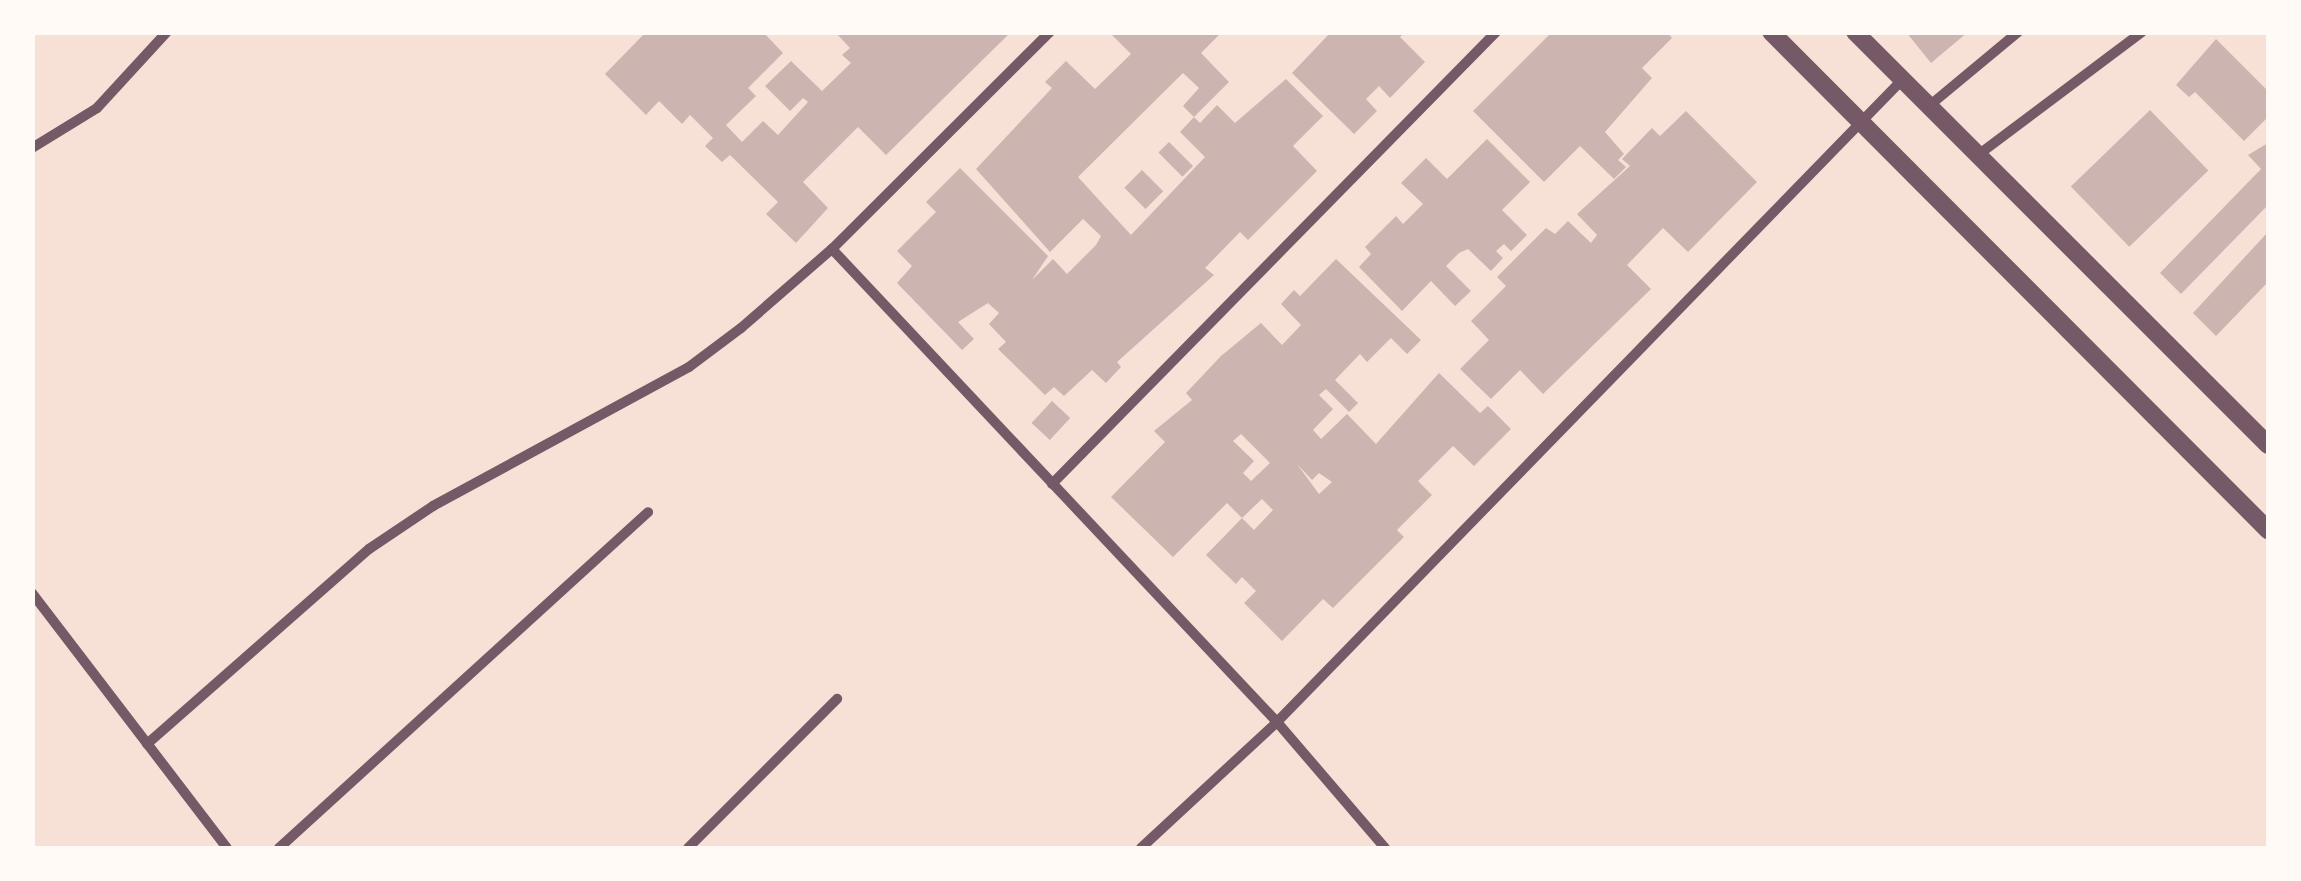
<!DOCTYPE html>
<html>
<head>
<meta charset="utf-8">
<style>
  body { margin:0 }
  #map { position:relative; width:2301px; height:881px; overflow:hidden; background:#f7e1d7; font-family:Raleway,sans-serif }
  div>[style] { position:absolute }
  .building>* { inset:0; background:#ccb4b1; transform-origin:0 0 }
  .minor>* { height:10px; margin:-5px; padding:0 5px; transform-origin:5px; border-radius:5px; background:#755966 }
  .tertiary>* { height:18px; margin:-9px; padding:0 9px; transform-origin:9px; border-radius:9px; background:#755966 }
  span { translate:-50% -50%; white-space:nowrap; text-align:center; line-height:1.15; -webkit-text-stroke:9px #fffaf5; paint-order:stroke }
  .frame { position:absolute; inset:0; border:35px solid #fffaf5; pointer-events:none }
</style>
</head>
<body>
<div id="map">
  <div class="building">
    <div style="clip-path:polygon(646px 32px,763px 32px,783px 53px,748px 88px,756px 96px,726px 125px,742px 142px,763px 121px,778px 135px,808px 102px,803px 98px,790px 111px,765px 86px,791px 61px,822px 91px,851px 63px,842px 55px,850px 48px,835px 32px,1011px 32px,886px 155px,858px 127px,803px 182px,828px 208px,796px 243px,766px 214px,778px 202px,730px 155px,722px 162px,705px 146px,713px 138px,690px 115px,682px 124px,659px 101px,646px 115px,605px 74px)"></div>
    <div style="clip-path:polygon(1109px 32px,1222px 32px,1201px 53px,1229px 82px,1194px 117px,1183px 106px,1199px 88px,1183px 73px,1078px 177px,1131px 235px,1205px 157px,1180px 132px,1194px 117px,1200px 123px,1217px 105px,1235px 123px,1286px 79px,1323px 116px,1293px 146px,1317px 171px,1248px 240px,1240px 232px,1205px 268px,1214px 275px,1117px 362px,1121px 367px,1106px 383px,1092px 370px,1064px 396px,1054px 387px,1045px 395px,998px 349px,1006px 342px,989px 324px,999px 313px,988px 303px,958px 322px,974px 339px,962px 350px,897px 283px,912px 266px,897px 251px,936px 212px,926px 202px,960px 168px,1048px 256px,1032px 280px,1053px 259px,1067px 274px,1096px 245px,1101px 236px,1083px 219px,1050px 252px,976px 169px,1052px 88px,1045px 82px,1066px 61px,1095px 89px,1131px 54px)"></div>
    <div style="clip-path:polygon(1331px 32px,1405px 32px,1400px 37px,1425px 62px,1390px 98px,1379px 86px,1366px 99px,1377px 111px,1354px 134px,1292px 73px)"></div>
    <div style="clip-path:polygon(1552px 32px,1667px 32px,1672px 38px,1642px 68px,1652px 78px,1605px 132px,1624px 154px,1618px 160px,1626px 167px,1614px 179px,1580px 146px,1544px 182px,1473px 111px)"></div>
    <div style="clip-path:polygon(1906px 32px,1968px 32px,1931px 63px)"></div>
    <div style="clip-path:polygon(2216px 39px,2268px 91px,2268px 117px,2244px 141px,2195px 92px,2189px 97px,2176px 85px)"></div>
    <div style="left:2150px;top:110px;width:84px;height:110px;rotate:46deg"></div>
    <div style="clip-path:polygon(1686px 111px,1757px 182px,1688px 252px,1663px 228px,1627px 265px,1651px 289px,1543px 394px,1520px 370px,1491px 399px,1460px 369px,1489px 340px,1471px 321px,1506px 286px,1497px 277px,1546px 228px,1555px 234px,1568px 221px,1591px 243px,1597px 235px,1577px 214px,1630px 166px,1622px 159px,1652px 128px,1660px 136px)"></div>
    <div style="clip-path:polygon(1487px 139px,1530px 182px,1502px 210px,1527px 235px,1511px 251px,1504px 244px,1496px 251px,1503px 258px,1491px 271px,1468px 249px,1459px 253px,1446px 266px,1471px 291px,1455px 306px,1431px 281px,1402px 311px,1359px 267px,1371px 254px,1365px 247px,1396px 216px,1403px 224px,1423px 204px,1401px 183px,1426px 158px,1447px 179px)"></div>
    <div style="left:1169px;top:142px;width:34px;height:15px;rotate:45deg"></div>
    <div style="clip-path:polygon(2268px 143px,2268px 205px,2181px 294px,2160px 273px,2261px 169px,2248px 155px)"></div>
    <div style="left:1142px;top:170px;width:30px;height:25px;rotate:45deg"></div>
    <div style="clip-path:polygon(2268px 232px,2268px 282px,2216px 336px,2193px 313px)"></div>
    <div style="clip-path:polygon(evenodd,1336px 259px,1421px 340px,1407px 354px,1391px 338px,1367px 362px,1360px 354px,1335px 380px,1358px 403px,1349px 412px,1326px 389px,1319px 395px,1333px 409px,1313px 430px,1321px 439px,1347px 414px,1376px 444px,1439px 373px,1480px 413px,1488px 406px,1511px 429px,1474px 466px,1453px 446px,1418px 481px,1432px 495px,1397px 530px,1404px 537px,1333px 608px,1323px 599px,1282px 641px,1244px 603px,1256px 591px,1242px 577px,1236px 584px,1206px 555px,1242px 518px,1254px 530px,1273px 510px,1262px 499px,1242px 518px,1227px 503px,1173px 557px,1111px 497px,1165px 442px,1154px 431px,1192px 400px,1186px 393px,1221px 356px,1261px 323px,1282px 345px,1301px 325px,1281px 304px,1294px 290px,1300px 296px,1336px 259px,1241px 434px,1270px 463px,1251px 481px,1243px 473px,1254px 461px,1233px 441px,1241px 434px,1336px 259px,1297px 464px,1312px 480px,1319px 473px,1332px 482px,1319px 494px,1297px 464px)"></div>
    <div style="left:1052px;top:401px;width:25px;height:30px;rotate:43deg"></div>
  </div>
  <div class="minor">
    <div style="left:1929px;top:106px;width:116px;rotate:-39.7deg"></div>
    <div style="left:32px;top:148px;width:76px;rotate:-31.6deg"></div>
    <div style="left:97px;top:108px;width:103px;rotate:-47.4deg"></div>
    <div style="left:1978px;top:155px;width:205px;rotate:-36.9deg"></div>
    <div style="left:832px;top:249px;width:649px;rotate:46.75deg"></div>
    <div style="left:1277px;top:722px;width:166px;rotate:49.4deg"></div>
    <div style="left:1052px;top:484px;width:634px;rotate:-45.51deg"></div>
    <div style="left:32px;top:593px;width:321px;rotate:52.6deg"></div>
    <div style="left:147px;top:744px;width:295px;rotate:-41.3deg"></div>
    <div style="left:369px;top:549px;width:77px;rotate:-33.9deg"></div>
    <div style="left:433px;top:506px;width:291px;rotate:-28.5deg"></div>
    <div style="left:689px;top:367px;width:65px;rotate:-36.9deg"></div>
    <div style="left:741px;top:328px;width:121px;rotate:-41deg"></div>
    <div style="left:832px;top:249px;width:308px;rotate:-44.9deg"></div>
    <div style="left:279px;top:848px;width:499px;rotate:-42.3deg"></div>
    <div style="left:688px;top:848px;width:211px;rotate:-45deg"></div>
    <div style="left:1141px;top:848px;width:185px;rotate:-42.8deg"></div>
    <div style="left:1277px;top:722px;width:896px;rotate:-45.77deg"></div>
  </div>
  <div class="tertiary">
    <div style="left:1771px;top:32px;width:704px;rotate:45.06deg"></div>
    <div style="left:1855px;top:32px;width:584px;rotate:45deg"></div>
  </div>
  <div class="frame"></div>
</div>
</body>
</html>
